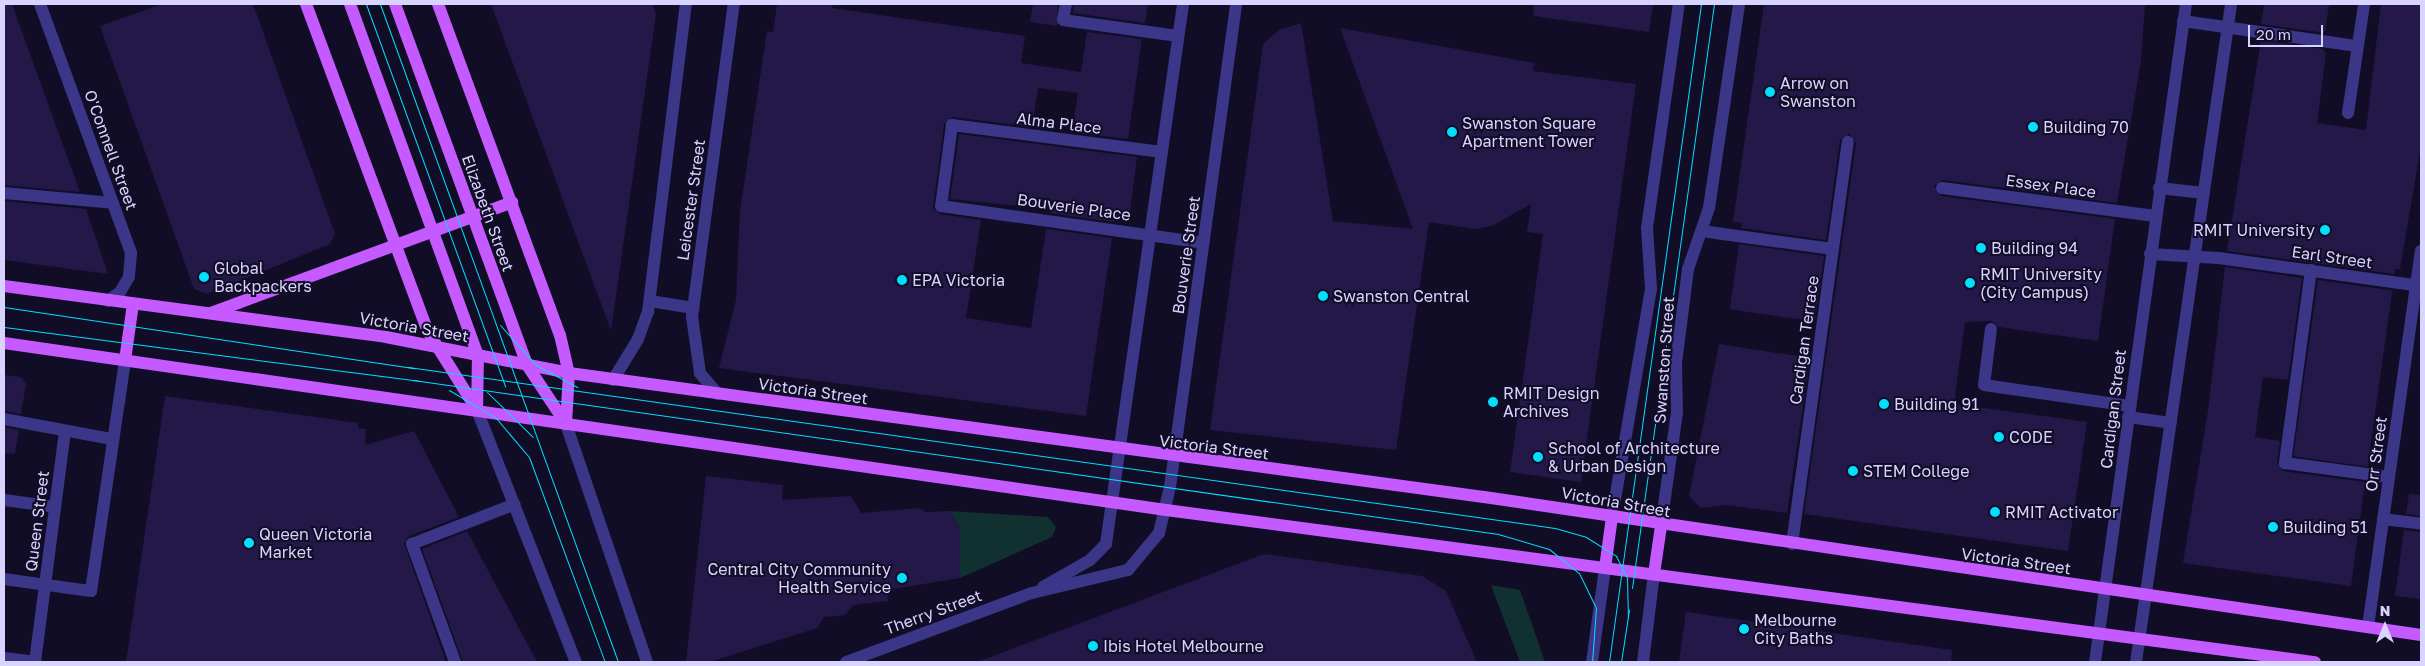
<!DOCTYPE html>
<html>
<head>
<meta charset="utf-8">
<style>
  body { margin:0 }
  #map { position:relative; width:2425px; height:666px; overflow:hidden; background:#120d26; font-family:"Golos Text",sans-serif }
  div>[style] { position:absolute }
  .green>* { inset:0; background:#103130 }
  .building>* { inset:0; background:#231848; transform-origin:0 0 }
  .minor>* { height:12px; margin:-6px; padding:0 6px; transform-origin:6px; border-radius:6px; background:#3b3688 }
  .major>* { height:12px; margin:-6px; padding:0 6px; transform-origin:6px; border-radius:6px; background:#c45aff }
  .tram>* { height:1px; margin:-0.5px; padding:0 0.5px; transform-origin:0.5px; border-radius:0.5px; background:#00dffe }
  .dots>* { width:14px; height:14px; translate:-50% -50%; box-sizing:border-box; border:2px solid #120d26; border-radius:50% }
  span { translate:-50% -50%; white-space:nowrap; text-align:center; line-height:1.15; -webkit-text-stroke:4px #120d26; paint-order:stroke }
  .poi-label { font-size:16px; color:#d9d3ff }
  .left { translate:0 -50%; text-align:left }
  .right { translate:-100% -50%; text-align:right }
  .street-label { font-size:16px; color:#d9d3ff }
  .frame { position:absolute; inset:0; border:5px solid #d9d3ff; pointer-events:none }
  .north { position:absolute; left:2360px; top:601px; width:50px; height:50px; -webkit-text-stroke:4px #120d26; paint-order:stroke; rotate:0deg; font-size:14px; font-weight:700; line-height:20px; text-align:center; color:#d9d3ff }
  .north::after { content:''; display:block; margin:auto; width:18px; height:22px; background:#d9d3ff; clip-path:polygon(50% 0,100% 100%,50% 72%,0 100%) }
  .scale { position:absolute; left:2248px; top:25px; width:75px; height:22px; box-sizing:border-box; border:2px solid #d9d3ff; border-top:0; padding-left:6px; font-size:15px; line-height:18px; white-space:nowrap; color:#d9d3ff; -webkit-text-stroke:4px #120d26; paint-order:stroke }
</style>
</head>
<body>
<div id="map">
  <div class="green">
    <div style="clip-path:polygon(950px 511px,1048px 517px,1056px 527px,1052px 537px,960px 578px,960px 528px)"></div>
    <div style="clip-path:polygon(1491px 585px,1520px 590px,1545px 662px,1520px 662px)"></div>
  </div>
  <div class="building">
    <div style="clip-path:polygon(4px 4px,12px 4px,80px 192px,4px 185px)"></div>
    <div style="clip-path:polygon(162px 4px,253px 4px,335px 234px,330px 244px,207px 294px,194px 289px,100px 26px)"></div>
    <div style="clip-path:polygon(491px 4px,653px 4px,656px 14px,611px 331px)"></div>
    <div style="clip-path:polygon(777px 4px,833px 4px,832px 8px,1025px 36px,1021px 63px,1081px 72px,1087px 32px,1142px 39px,1128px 139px,1072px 132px,1078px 93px,1038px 88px,1032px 127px,953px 117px,944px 124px,933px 209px,940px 214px,981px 220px,966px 318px,1031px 328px,1046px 229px,1112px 238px,1086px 416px,719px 368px,736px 300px,740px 211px,767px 31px,773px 32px)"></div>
    <div style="clip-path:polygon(1033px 4px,1058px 4px,1057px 26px,1030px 22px)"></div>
    <div style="clip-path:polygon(1074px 4px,1148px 4px,1145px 23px,1073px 13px)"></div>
    <div style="clip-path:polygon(1534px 4px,1653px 4px,1649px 32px,1533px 16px)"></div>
    <div style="clip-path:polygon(1764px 4px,2145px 4px,2141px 61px,2117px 203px,1943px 180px,1934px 186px,1941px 196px,2115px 219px,2098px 341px,1999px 327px,1992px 321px,1965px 322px,1954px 404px,2087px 422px,2068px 551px,1804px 514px,1856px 143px,1849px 134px,1840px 140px,1826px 240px,1741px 228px,1742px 223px,1733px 222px)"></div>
    <div style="clip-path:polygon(2264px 4px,2329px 4px,2325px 33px,2261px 24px)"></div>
    <div style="clip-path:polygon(2381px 4px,2421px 4px,2421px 146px,2400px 269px,2395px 269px,2394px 274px,2227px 251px,2261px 40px,2323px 49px,2326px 54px,2317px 123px,2366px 130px)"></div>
    <div style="clip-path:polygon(1301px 23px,1333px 221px,1413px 229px,1340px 28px,1534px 63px,1533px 71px,1636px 84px,1581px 482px,1510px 472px,1543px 234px,1527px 232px,1531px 204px,1492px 226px,1475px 229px,1429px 222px,1396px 450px,1210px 430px,1263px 44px,1279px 30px)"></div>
    <div style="clip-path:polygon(959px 134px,1137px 157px,1129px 219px,1115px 217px,1114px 222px,1049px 213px,1049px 209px,950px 199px)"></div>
    <div style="clip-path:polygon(4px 201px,86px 209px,108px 274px,4px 260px)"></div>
    <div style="left:1739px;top:244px;width:86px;height:66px;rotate:8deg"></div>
    <div style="clip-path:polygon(2225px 267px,2302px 278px,2288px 380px,2263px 377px,2255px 437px,2280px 441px,2277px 462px,2283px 471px,2365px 482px,2351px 586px,2183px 563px,2208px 410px)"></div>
    <div style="left:2318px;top:280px;width:75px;height:178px;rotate:8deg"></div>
    <div style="clip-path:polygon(1719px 344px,1810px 358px,1787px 513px,1726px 505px,1701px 508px,1689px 496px)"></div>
    <div style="clip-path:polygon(4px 375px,21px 377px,26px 384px,21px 414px,4px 411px)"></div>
    <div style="clip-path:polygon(165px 396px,358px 423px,358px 428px,366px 429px,365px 445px,414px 431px,459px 517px,409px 536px,404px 543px,446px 662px,126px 662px)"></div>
    <div style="clip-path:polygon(4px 427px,19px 430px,15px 454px,4px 453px)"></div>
    <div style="clip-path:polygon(706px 476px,783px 485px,782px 500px,851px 496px,861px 513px,919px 508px,926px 512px,950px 511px,960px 528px,960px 578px,887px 590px,888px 601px,853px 605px,845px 615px,824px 617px,817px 628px,710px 662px,686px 662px)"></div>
    <div style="clip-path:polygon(2409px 494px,2421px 495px,2421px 516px,2406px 514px)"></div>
    <div style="clip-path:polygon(2404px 530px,2421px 532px,2421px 599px,2395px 596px)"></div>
    <div style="clip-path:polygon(467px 531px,514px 619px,537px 662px,463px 662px,422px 549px)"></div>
    <div style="clip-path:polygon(1264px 554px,1422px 576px,1446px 591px,1477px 662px,977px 662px)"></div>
    <div style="clip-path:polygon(1686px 612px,1952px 650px,1951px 662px,1679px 662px)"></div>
  </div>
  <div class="minor">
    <div style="left:40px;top:4px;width:265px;rotate:69.9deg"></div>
    <div style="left:131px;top:253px;width:24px;rotate:95deg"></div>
    <div style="left:129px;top:277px;width:17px;rotate:121deg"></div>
    <div style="left:120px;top:292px;width:15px;rotate:143deg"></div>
    <div style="left:1066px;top:4px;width:16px;rotate:101deg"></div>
    <div style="left:1063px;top:20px;width:116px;rotate:7.9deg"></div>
    <div style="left:2183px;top:21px;width:176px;rotate:8.2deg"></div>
    <div style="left:2348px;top:113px;width:110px;rotate:-81.6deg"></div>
    <div style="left:1162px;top:152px;width:212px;rotate:-172.7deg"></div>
    <div style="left:952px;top:125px;width:82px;rotate:97.7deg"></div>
    <div style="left:941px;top:206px;width:265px;rotate:8deg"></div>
    <div style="left:1942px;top:188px;width:215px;rotate:7.5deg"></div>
    <div style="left:2159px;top:188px;width:45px;rotate:6.3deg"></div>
    <div style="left:4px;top:193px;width:109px;rotate:5.2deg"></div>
    <div style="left:1701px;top:231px;width:133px;rotate:7.8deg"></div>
    <div style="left:2150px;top:254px;width:69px;rotate:3.3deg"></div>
    <div style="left:2219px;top:258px;width:204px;rotate:7.9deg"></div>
    <div style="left:2311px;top:270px;width:195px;rotate:97.7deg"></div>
    <div style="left:2285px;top:463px;width:105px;rotate:7.7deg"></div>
    <div style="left:650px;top:301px;width:44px;rotate:9.2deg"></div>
    <div style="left:1991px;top:329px;width:56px;rotate:97.1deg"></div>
    <div style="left:1984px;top:385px;width:148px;rotate:8.2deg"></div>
    <div style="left:613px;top:380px;width:48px;rotate:-58.6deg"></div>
    <div style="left:638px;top:339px;width:29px;rotate:-70deg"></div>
    <div style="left:648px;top:312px;width:310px;rotate:-83deg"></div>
    <div style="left:718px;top:394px;width:28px;rotate:-131deg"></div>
    <div style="left:700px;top:373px;width:57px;rotate:-98.1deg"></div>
    <div style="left:692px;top:317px;width:316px;rotate:-82.4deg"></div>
    <div style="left:477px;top:410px;width:271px;rotate:68.6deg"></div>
    <div style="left:2128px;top:417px;width:43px;rotate:7.9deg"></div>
    <div style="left:4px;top:419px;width:110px;rotate:10.5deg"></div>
    <div style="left:566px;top:424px;width:251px;rotate:71.2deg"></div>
    <div style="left:4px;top:500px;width:51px;rotate:7.8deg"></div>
    <div style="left:1612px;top:517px;width:232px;rotate:-80.3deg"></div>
    <div style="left:1651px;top:288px;width:60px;rotate:-93.8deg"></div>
    <div style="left:1647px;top:228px;width:226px;rotate:-81.9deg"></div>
    <div style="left:2383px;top:519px;width:38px;rotate:7deg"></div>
    <div style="left:1661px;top:526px;width:115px;rotate:-82deg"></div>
    <div style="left:1677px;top:412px;width:49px;rotate:-91.2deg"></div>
    <div style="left:1676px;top:363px;width:95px;rotate:-82.7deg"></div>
    <div style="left:1688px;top:269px;width:65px;rotate:-71deg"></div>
    <div style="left:1709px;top:208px;width:206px;rotate:-81.6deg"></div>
    <div style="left:1792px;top:544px;width:406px;rotate:-82.1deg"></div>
    <div style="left:4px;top:579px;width:88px;rotate:7.9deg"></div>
    <div style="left:91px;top:591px;width:233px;rotate:-81.6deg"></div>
    <div style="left:1043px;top:587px;width:54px;rotate:-29.9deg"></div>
    <div style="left:1090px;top:560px;width:23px;rotate:-45deg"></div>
    <div style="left:1106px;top:544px;width:545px;rotate:-81.88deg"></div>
    <div style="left:2368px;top:627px;width:380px;rotate:-82deg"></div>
    <div style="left:4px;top:658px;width:31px;rotate:7deg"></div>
    <div style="left:35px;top:662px;width:233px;rotate:-82.6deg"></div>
    <div style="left:455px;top:662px;width:126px;rotate:-110deg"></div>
    <div style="left:412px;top:544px;width:110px;rotate:-21.2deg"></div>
    <div style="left:846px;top:662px;width:198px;rotate:-20.4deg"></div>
    <div style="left:1032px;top:593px;width:99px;rotate:-13.5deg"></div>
    <div style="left:1128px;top:570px;width:48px;rotate:-50deg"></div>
    <div style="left:1159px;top:533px;width:47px;rotate:-76.6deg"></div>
    <div style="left:1170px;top:487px;width:487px;rotate:-82.2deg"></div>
    <div style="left:1592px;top:662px;width:95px;rotate:-82.1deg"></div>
    <div style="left:1643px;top:662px;width:89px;rotate:-82.9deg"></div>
    <div style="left:2095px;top:662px;width:664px;rotate:-82.13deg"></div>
    <div style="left:2136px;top:662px;width:665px;rotate:-81.78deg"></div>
  </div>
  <div class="major">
    <div style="left:306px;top:4px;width:348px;rotate:69.6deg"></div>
    <div style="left:427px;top:330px;width:94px;rotate:58deg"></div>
    <div style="left:350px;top:4px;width:374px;rotate:70deg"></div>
    <div style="left:478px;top:355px;width:55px;rotate:91deg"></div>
    <div style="left:395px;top:4px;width:384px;rotate:69.9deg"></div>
    <div style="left:527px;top:365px;width:71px;rotate:56.5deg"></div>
    <div style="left:438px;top:4px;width:353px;rotate:69.8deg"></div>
    <div style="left:560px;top:335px;width:39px;rotate:77deg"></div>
    <div style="left:569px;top:373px;width:51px;rotate:93.4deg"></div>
    <div style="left:4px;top:286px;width:385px;rotate:7.6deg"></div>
    <div style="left:386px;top:337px;width:187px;rotate:11.1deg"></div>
    <div style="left:569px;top:373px;width:923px;rotate:7.72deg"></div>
    <div style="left:1484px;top:497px;width:947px;rotate:8.38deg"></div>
    <div style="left:211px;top:313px;width:321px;rotate:-20.2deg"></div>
    <div style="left:4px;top:343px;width:1174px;rotate:8.18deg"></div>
    <div style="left:1166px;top:510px;width:1159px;rotate:7.54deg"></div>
    <div style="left:125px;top:360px;width:57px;rotate:-81.9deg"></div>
    <div style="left:1605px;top:568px;width:51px;rotate:-82.2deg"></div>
    <div style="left:1654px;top:574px;width:49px;rotate:-81.7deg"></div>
  </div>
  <div class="tram">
    <div style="left:366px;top:4px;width:407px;rotate:70deg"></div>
    <div style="left:380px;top:4px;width:700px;rotate:70.11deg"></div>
    <div style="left:4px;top:307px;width:415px;rotate:8.5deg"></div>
    <div style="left:500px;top:325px;width:54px;rotate:48deg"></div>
    <div style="left:536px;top:365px;width:47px;rotate:28.2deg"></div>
    <div style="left:4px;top:327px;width:418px;rotate:7.4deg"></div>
    <div style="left:408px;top:367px;width:1158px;rotate:7.99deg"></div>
    <div style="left:1555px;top:528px;width:32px;rotate:16deg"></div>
    <div style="left:1586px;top:537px;width:36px;rotate:32deg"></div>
    <div style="left:1616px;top:556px;width:25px;rotate:63deg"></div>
    <div style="left:1627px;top:578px;width:40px;rotate:88.6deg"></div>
    <div style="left:413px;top:380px;width:1096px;rotate:8.08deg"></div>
    <div style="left:1498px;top:534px;width:53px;rotate:16.4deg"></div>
    <div style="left:1549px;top:549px;width:38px;rotate:39deg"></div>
    <div style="left:1579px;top:573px;width:39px;rotate:64deg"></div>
    <div style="left:1596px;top:608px;width:54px;rotate:94.2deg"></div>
    <div style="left:449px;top:390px;width:55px;rotate:30.8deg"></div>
    <div style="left:496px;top:418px;width:51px;rotate:49.8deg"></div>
    <div style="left:529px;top:457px;width:219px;rotate:69.7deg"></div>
    <div style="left:487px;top:392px;width:64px;rotate:44.4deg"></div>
    <div style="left:1632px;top:588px;width:590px;rotate:-82.01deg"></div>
    <div style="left:1609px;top:662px;width:664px;rotate:-82.04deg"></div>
    <div style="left:1621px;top:662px;width:53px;rotate:-81.3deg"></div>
  </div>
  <div class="dots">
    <div style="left:1770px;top:92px;background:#00dffe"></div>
    <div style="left:2033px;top:127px;background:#00dffe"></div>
    <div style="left:1452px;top:132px;background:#00dffe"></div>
    <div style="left:2325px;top:230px;background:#00dffe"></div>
    <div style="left:1981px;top:248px;background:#00dffe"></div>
    <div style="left:204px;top:277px;background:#00dffe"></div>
    <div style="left:902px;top:280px;background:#00dffe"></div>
    <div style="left:1970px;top:283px;background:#00dffe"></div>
    <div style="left:1323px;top:296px;background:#00dffe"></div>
    <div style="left:1493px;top:402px;background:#00dffe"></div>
    <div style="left:1884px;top:404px;background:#00dffe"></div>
    <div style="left:1999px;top:437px;background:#00dffe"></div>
    <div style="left:1538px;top:457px;background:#00dffe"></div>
    <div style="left:1853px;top:471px;background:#00dffe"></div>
    <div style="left:1995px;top:512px;background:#00dffe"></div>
    <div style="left:2273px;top:527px;background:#00dffe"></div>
    <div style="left:249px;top:543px;background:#00dffe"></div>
    <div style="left:902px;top:578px;background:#00dffe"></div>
    <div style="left:1744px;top:629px;background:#00dffe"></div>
    <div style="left:1093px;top:646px;background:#00dffe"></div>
  </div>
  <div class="poi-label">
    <span class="left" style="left:1780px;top:92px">Arrow on<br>Swanston</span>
    <span class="left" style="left:1462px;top:132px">Swanston Square<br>Apartment Tower</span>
    <span class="left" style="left:2043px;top:127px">Building 70</span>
    <span class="right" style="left:2315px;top:230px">RMIT University</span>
    <span class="left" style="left:1991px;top:248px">Building 94</span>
    <span class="left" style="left:214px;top:277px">Global<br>Backpackers</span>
    <span class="left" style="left:1980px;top:283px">RMIT University<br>(City Campus)</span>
    <span class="left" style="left:912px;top:280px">EPA Victoria</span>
    <span class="left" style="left:1333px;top:296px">Swanston Central</span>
    <span class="left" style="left:1503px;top:402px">RMIT Design<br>Archives</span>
    <span class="left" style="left:1894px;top:404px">Building 91</span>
    <span class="left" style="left:2009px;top:437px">CODE</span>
    <span class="left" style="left:1548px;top:457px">School of Architecture<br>&amp; Urban Design</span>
    <span class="left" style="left:1863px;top:471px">STEM College</span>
    <span class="left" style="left:2005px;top:512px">RMIT Activator</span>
    <span class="left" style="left:2283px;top:527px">Building 51</span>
    <span class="left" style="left:259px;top:543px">Queen Victoria<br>Market</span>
    <span class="right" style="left:891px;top:578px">Central City Community<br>Health Service</span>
    <span class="left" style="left:1754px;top:629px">Melbourne<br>City Baths</span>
    <span class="left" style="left:1103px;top:646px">Ibis Hotel Melbourne</span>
  </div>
  <div class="street-label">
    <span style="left:1059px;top:123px;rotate:7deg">Alma Place</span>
    <span style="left:111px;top:150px;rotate:70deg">O'Connell Street</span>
    <span style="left:2051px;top:186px;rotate:8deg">Essex Place</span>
    <span style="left:691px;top:200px;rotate:-82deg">Leicester Street</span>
    <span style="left:1074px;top:207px;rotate:8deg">Bouverie Place</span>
    <span style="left:488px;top:213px;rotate:70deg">Elizabeth Street</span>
    <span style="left:1186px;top:255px;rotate:-82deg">Bouverie Street</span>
    <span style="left:2332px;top:257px;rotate:8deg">Earl Street</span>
    <span style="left:414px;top:327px;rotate:10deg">Victoria Street</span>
    <span style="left:1804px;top:340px;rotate:-82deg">Cardigan Terrace</span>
    <span style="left:1664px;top:360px;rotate:-86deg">Swanston Street</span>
    <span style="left:813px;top:391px;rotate:8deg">Victoria Street</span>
    <span style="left:2113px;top:409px;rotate:-83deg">Cardigan Street</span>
    <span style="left:1214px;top:447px;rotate:7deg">Victoria Street</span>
    <span style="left:2376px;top:454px;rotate:-82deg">Orr Street</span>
    <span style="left:1616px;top:502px;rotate:10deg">Victoria Street</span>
    <span style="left:37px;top:521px;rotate:-83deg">Queen Street</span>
    <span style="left:2016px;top:561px;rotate:8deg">Victoria Street</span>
    <span style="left:933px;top:612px;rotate:-20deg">Therry Street</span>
  </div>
  <div class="frame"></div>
  <div class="north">N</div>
  <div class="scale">20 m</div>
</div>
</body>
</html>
